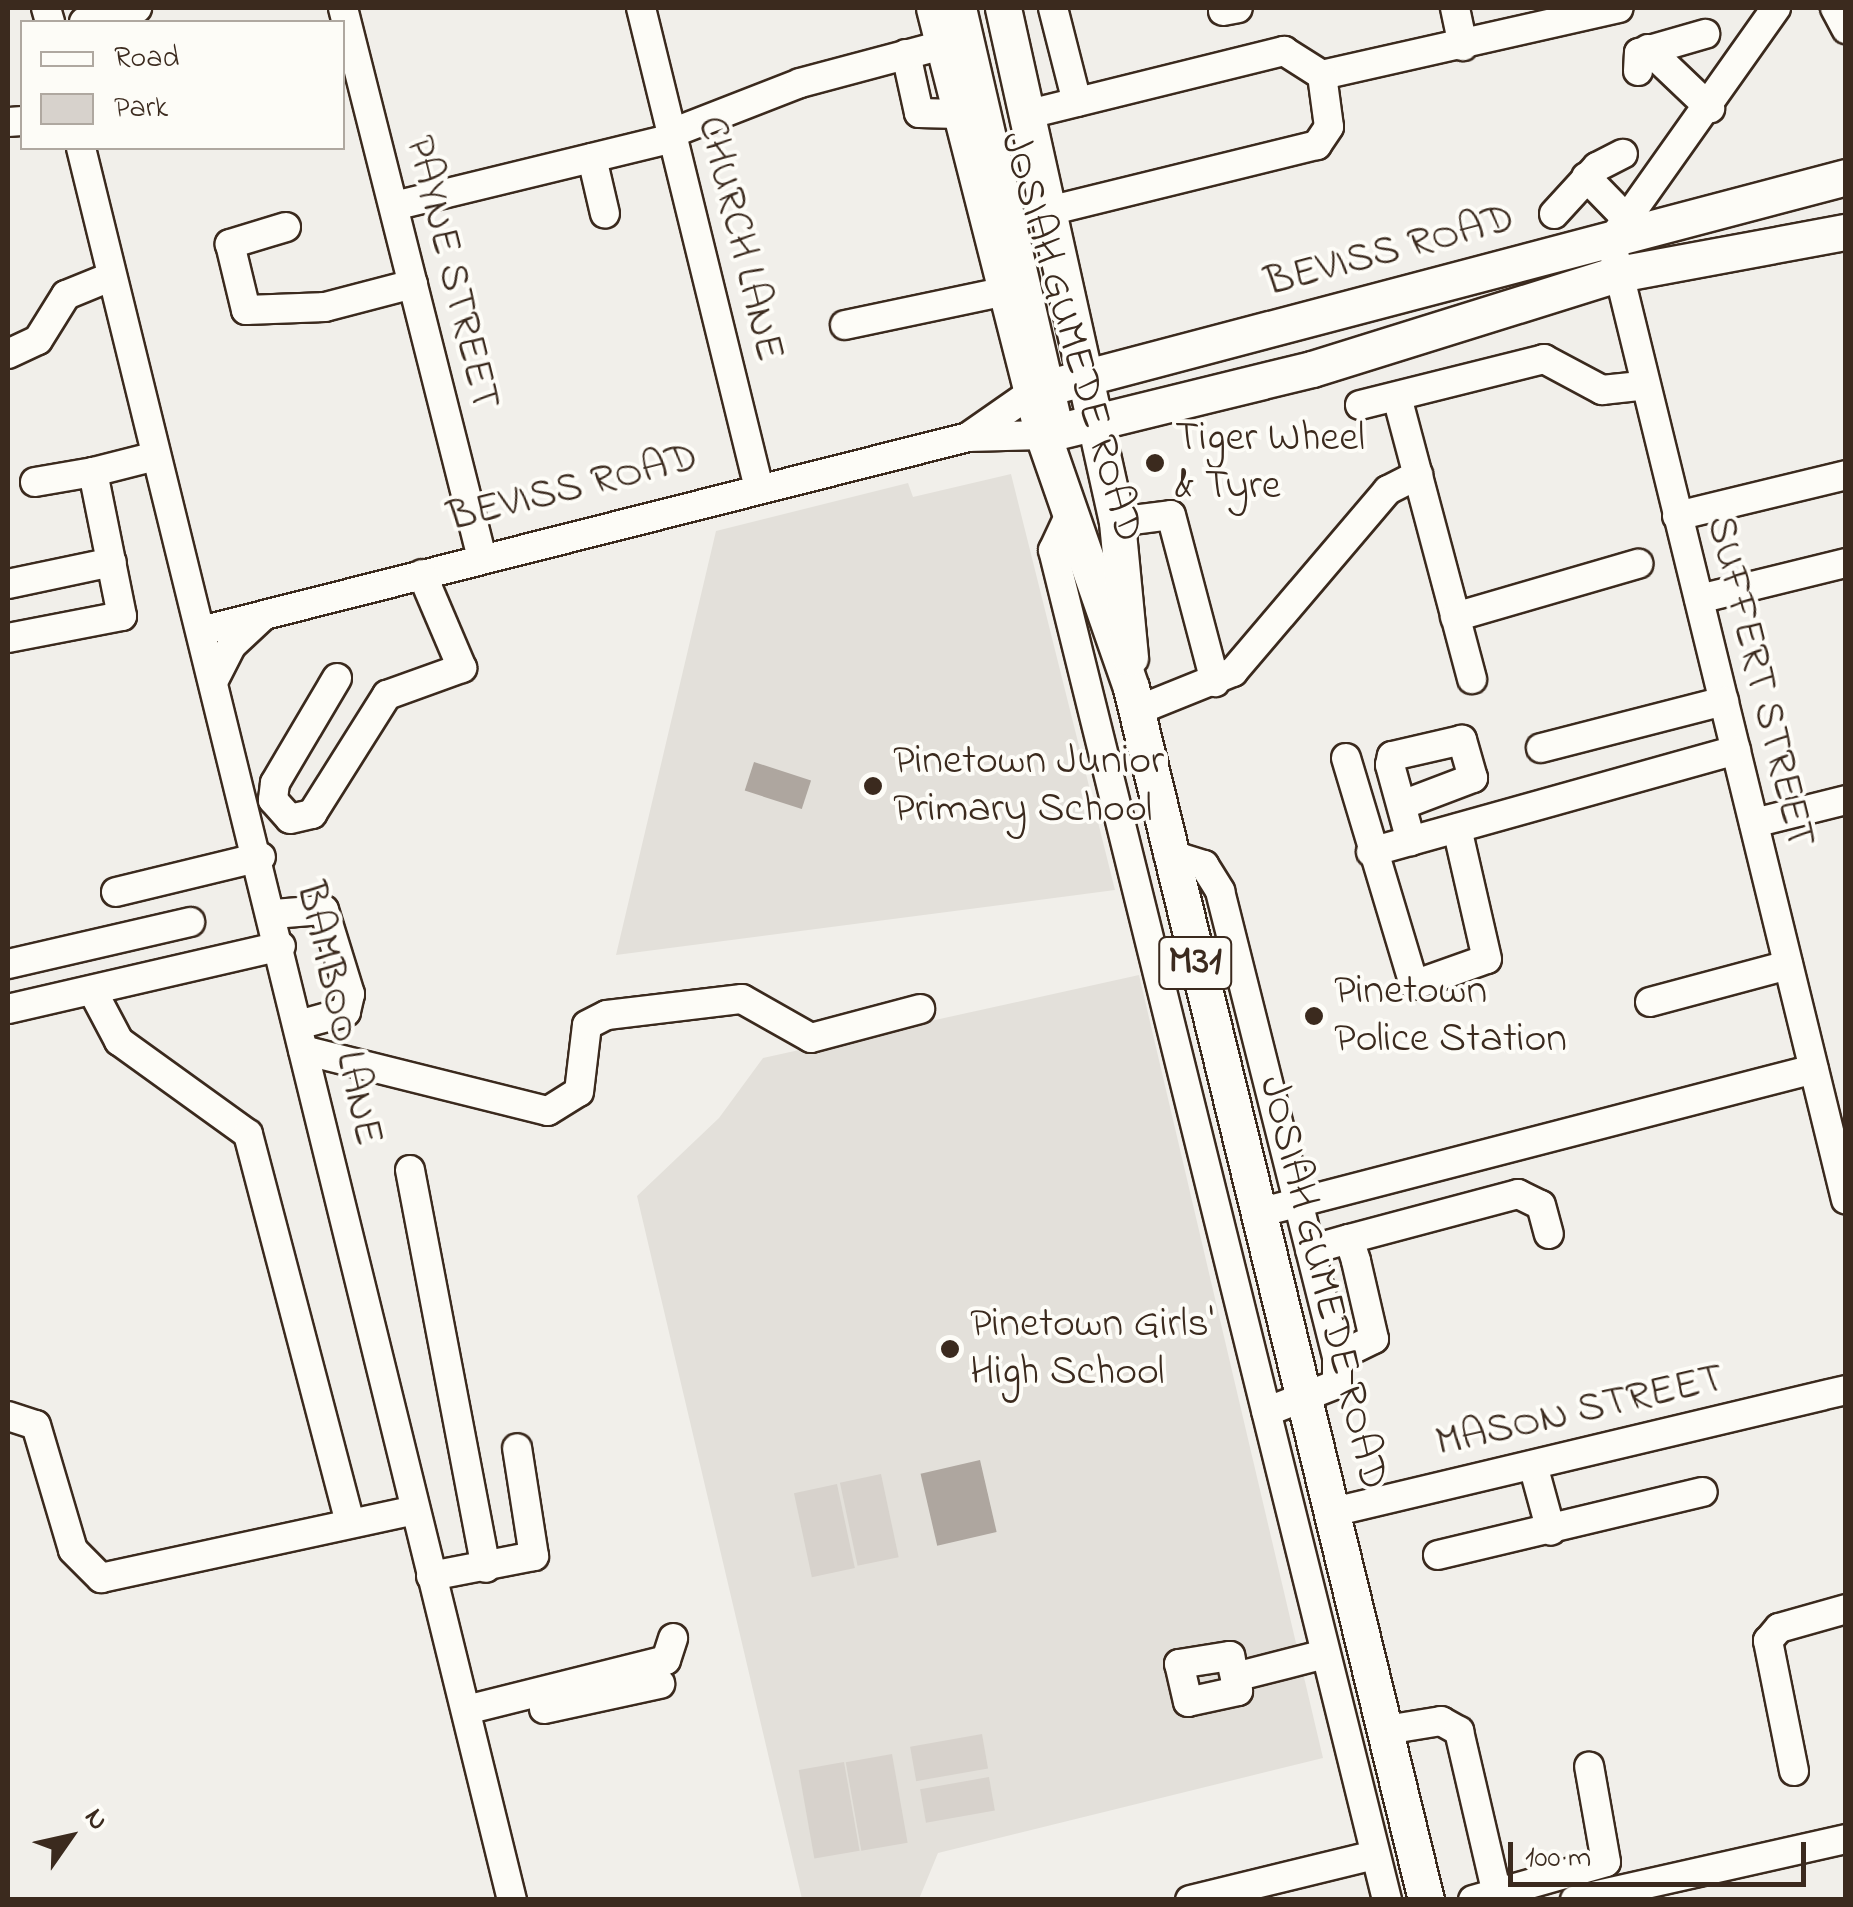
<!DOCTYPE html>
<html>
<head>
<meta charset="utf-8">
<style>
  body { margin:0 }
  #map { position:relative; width:1853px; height:1907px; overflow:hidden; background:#f1efea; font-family:"Indie Flower",sans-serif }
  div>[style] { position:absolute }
  .built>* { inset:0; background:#e3e0da }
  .green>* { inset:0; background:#d7d2cc; transform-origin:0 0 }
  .water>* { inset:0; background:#aea69f; transform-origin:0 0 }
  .roads { filter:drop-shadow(2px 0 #3b2a1e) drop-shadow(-2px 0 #3b2a1e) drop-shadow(0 2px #3b2a1e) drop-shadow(0 -2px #3b2a1e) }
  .minor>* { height:28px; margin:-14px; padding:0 14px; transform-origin:14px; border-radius:14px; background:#fdfcf7 }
  .major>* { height:35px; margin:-17.5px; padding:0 17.5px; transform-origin:17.5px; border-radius:17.5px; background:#fdfcf7 }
  .dots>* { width:28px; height:28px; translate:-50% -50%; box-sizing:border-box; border:5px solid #fdfcf7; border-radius:50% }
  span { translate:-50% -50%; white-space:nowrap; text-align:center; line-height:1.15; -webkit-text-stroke:8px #fdfcf7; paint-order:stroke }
  .shield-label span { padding:2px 8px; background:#fdfcf7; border:2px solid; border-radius:8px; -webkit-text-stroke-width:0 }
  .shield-label { font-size:40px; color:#3b2a1e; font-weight:700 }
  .street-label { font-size:42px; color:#3b2a1e }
  .poi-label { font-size:42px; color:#3b2a1e }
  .left { translate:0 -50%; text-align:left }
  .frame { position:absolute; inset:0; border:10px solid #3b2a1e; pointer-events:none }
  .legend { position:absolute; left:20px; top:20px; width:325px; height:130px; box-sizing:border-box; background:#fdfcf7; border:2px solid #afa8a0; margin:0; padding:12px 18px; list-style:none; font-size:30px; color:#3b2a1e }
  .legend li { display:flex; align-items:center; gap:20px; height:50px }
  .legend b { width:50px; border:2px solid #afa8a0 }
  .north { position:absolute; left:20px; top:1787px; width:100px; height:100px; -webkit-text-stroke:8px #fdfcf7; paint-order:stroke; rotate:56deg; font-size:28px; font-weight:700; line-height:40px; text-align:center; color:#3b2a1e }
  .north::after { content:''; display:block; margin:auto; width:35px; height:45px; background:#3b2a1e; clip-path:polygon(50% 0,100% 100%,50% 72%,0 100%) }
  .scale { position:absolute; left:1508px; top:1842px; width:298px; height:45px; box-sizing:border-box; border:5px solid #3b2a1e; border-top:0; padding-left:12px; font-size:30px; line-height:35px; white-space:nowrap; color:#3b2a1e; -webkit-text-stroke:8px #fdfcf7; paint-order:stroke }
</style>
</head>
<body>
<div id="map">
  <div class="built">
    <div style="clip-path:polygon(1011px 474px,1115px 890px,616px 955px,716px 531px,908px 483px,913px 497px)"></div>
    <div style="clip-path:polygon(1139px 975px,1323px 1758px,938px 1853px,919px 1899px,802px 1899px,637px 1196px,719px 1118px,763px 1058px)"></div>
  </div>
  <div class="green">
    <div style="left:881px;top:1474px;width:85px;height:42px;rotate:78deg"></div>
    <div style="left:837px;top:1484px;width:86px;height:44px;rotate:78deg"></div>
    <div style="left:982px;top:1734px;width:35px;height:73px;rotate:80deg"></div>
    <div style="left:892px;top:1754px;width:90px;height:47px;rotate:80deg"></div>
    <div style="left:844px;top:1762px;width:90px;height:46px;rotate:80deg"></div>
    <div style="left:989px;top:1777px;width:34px;height:70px;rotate:80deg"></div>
  </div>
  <div class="water">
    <div style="left:754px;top:762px;width:60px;height:30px;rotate:18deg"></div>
    <div style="left:980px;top:1460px;width:74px;height:61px;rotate:77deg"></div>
  </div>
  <div class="roads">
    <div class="minor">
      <div style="left:46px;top:8px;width:15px;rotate:74deg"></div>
      <div style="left:343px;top:8px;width:567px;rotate:75.82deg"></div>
      <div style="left:641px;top:8px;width:495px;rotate:76.2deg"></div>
      <div style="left:962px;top:8px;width:432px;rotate:77deg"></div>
      <div style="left:1053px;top:8px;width:97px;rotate:75.7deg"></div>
      <div style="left:1455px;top:8px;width:39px;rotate:78deg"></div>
      <div style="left:1776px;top:8px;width:286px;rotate:125.3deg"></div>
      <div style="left:1611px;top:241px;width:987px;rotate:76.23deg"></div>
      <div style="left:1835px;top:8px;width:24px;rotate:62deg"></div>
      <div style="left:1223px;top:11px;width:15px;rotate:-11deg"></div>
      <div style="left:84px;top:22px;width:55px;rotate:-14.8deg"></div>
      <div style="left:1648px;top:49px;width:86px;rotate:43.6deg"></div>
      <div style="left:906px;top:54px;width:60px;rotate:77.6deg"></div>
      <div style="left:919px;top:113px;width:40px;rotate:1.4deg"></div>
      <div style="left:1638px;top:71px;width:18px;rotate:-87deg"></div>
      <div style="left:1639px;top:53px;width:69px;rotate:-16.1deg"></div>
      <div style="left:1322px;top:75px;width:304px;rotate:-12.7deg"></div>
      <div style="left:1029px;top:114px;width:263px;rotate:-13.9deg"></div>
      <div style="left:1284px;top:51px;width:45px;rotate:32.3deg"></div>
      <div style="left:1322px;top:75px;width:52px;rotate:82.3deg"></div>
      <div style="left:1329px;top:127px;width:22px;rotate:124deg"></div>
      <div style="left:1317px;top:145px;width:276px;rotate:166.2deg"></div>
      <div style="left:8px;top:122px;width:14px;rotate:-4deg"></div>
      <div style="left:672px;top:133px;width:137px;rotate:-21.3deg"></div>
      <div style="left:800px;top:83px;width:148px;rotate:-14.9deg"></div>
      <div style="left:81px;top:148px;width:1804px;rotate:76.18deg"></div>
      <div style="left:592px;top:158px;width:57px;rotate:76.9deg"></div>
      <div style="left:1586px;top:177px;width:53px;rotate:45.8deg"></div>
      <div style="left:394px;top:206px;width:287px;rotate:-13.7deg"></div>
      <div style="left:1554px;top:214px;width:64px;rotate:-47.5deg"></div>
      <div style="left:1597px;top:167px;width:29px;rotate:-27deg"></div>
      <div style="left:286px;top:227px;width:59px;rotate:163.1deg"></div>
      <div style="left:230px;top:244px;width:68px;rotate:76.4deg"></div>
      <div style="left:246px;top:310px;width:79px;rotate:-2.2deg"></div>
      <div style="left:325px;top:307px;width:91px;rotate:-14.6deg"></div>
      <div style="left:845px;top:325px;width:160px;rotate:-11.9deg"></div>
      <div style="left:8px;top:354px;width:33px;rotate:-25deg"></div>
      <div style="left:38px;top:340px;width:53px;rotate:-58.1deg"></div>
      <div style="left:66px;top:295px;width:48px;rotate:-22.2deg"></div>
      <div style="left:1397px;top:397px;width:292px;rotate:75.1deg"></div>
      <div style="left:1360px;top:405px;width:190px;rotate:-14deg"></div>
      <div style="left:1544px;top:359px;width:66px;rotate:28.1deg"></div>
      <div style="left:1602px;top:390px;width:39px;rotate:-6deg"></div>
      <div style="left:968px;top:437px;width:80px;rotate:-34.9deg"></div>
      <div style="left:35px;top:482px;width:59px;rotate:-9.8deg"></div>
      <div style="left:1070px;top:514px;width:40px;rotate:115deg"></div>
      <div style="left:1053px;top:550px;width:1391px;rotate:76.1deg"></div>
      <div style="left:1677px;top:516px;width:174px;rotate:-13.6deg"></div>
      <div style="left:1117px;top:522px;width:54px;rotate:-7.4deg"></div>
      <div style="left:1171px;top:515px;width:173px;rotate:75.2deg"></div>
      <div style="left:8px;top:584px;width:106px;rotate:-11.9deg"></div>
      <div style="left:1699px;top:599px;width:151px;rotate:-13.8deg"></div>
      <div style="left:1455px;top:617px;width:191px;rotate:-16.2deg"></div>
      <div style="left:201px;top:631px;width:791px;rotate:-14.19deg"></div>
      <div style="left:968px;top:437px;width:75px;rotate:-1.5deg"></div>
      <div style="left:8px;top:638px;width:116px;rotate:-10.9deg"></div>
      <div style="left:122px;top:616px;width:147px;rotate:-101.4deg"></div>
      <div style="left:93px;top:472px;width:65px;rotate:-14.3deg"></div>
      <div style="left:337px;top:678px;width:122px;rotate:120.6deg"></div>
      <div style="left:275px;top:783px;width:17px;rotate:97deg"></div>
      <div style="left:273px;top:800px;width:25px;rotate:48deg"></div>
      <div style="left:290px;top:819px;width:23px;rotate:-13deg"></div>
      <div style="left:312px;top:814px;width:141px;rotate:-57.8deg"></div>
      <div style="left:387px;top:695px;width:80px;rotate:-19.8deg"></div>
      <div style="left:462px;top:668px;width:102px;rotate:-113.1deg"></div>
      <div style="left:214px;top:680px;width:38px;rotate:-63deg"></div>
      <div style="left:231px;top:646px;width:41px;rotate:-43deg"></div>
      <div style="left:1136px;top:711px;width:105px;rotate:-21.9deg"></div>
      <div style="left:1233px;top:672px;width:239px;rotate:-49.6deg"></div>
      <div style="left:1388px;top:490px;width:34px;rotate:-27deg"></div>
      <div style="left:1541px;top:748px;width:189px;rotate:-14.4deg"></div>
      <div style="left:1346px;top:758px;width:237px;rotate:73.3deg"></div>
      <div style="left:1414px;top:985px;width:77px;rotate:-19.6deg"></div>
      <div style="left:1487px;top:959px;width:134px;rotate:-102.9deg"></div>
      <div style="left:1402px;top:805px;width:76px;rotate:-20.8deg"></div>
      <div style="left:1473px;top:778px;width:40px;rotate:-106deg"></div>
      <div style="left:1462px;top:740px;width:72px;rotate:167.1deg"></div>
      <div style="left:1392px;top:756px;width:9px;rotate:103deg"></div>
      <div style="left:1390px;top:765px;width:79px;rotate:74.6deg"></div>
      <div style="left:1754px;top:823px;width:95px;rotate:-14deg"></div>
      <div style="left:1371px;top:852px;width:379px;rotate:-15.6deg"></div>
      <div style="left:1168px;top:854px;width:38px;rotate:17deg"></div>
      <div style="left:1204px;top:865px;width:31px;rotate:58deg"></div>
      <div style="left:1220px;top:891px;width:480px;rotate:75.9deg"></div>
      <div style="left:1337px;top:1357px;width:27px;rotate:90deg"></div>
      <div style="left:1337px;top:1384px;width:76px;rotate:158.5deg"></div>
      <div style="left:116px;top:892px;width:149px;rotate:-13.6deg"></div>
      <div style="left:274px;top:914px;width:50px;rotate:-4.6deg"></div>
      <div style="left:324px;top:910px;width:88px;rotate:72.8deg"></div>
      <div style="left:350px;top:994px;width:18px;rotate:103deg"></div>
      <div style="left:346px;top:1012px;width:50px;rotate:164.8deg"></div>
      <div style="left:8px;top:964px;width:187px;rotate:-13deg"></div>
      <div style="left:92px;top:990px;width:58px;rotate:62.1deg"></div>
      <div style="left:119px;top:1041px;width:159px;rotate:35.8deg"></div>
      <div style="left:248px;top:1134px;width:401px;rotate:75.3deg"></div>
      <div style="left:1650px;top:1002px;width:143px;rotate:-15deg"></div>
      <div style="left:8px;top:1009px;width:280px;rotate:-13deg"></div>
      <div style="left:303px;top:1050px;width:252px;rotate:14deg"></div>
      <div style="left:548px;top:1111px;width:36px;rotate:-32deg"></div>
      <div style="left:579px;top:1092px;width:67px;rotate:-83.2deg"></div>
      <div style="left:587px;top:1025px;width:22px;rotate:-27deg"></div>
      <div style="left:607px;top:1015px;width:136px;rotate:-6.8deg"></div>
      <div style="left:742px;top:999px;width:79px;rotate:29.5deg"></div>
      <div style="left:811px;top:1038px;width:113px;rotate:-14.9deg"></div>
      <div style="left:410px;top:1170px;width:405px;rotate:79.2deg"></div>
      <div style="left:1258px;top:1213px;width:574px;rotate:-14.52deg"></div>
      <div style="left:1349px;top:1239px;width:175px;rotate:-14.9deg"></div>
      <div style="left:1518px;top:1194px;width:25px;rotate:26deg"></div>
      <div style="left:1541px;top:1205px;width:30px;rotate:75deg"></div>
      <div style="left:1310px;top:1250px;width:41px;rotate:-15.8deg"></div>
      <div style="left:1349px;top:1239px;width:23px;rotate:72deg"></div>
      <div style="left:1356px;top:1261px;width:80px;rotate:77deg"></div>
      <div style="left:1374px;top:1339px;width:41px;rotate:154.1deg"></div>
      <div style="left:8px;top:1416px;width:29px;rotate:18deg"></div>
      <div style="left:36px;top:1425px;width:130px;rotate:73.5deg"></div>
      <div style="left:73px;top:1550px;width:40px;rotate:45deg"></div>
      <div style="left:101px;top:1578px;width:321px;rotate:-12.2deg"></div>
      <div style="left:1533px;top:1465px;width:68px;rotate:74.7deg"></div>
      <div style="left:1333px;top:1512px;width:527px;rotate:-13.38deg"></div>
      <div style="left:1438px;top:1555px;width:272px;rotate:-13.4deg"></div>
      <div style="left:431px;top:1576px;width:105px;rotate:-11deg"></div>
      <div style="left:534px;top:1556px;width:109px;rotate:-98.9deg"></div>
      <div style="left:1230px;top:1656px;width:36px;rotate:77deg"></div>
      <div style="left:1238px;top:1691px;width:51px;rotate:167.6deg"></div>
      <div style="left:1188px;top:1702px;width:39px;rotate:-103deg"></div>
      <div style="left:1179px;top:1664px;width:52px;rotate:-8.9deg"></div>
      <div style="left:1235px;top:1677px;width:93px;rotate:-14.3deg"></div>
      <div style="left:544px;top:1709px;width:119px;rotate:-12.2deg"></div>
      <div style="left:466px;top:1710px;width:206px;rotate:-14deg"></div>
      <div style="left:666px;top:1660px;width:23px;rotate:-72deg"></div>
      <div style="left:1386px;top:1730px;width:56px;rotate:-9.3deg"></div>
      <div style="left:1441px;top:1721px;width:21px;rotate:29deg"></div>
      <div style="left:1459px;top:1731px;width:167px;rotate:76.9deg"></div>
      <div style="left:1794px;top:1771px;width:133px;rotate:-101.3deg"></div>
      <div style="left:1768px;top:1641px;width:17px;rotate:-50deg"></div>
      <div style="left:1779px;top:1628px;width:70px;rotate:-15.8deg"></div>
      <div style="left:1190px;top:1900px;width:190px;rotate:-13.7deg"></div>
      <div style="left:1473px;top:1900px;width:138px;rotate:-15.9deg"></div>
      <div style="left:1606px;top:1862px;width:97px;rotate:-100deg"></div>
      <div style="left:1575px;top:1900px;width:278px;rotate:-12.7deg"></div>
    </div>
    <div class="major">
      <div style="left:934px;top:8px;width:441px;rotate:75.7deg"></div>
      <div style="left:1043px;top:435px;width:268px;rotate:70.8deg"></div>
      <div style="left:1131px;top:688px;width:1247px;rotate:76.32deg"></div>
      <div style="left:1003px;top:8px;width:526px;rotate:77.49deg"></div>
      <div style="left:1117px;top:522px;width:136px;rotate:84.5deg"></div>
      <div style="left:1034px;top:391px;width:840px;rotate:-14.76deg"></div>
      <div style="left:1043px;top:435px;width:277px;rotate:-13.8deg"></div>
      <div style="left:1312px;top:369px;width:315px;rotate:-17.3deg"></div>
      <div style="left:1613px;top:275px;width:237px;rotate:-10.5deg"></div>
    </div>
  </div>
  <div class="dots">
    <div style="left:1155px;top:463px;background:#3b2a1e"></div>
    <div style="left:873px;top:786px;background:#3b2a1e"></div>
    <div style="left:1314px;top:1016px;background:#3b2a1e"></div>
    <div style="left:950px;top:1349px;background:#3b2a1e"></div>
  </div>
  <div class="shield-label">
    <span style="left:1195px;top:963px">M31</span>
  </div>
  <div class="street-label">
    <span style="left:739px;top:239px;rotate:76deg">CHURCH LANE</span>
    <span style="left:1390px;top:252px;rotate:-15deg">BEVISS ROAD</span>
    <span style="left:451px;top:273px;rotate:76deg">PAYNE STREET</span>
    <span style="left:1070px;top:337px;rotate:74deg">JOSIAH GUMEDE ROAD</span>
    <span style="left:573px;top:489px;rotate:-14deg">BEVISS ROAD</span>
    <span style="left:1759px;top:682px;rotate:76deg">SUFFERT STREET</span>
    <span style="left:338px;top:1014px;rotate:77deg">BAMBOO LANE</span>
    <span style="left:1322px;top:1283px;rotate:76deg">JOSIAH GUMEDE ROAD</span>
    <span style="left:1580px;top:1412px;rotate:-13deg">MASON STREET</span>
  </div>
  <div class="poi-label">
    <span class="left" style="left:1175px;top:463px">Tiger Wheel<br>&amp; Tyre</span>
    <span class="left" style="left:893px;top:786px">Pinetown Junior<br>Primary School</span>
    <span class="left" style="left:1334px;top:1016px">Pinetown<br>Police Station</span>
    <span class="left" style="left:970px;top:1349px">Pinetown Girls'<br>High School</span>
  </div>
  <div class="frame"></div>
  <ul class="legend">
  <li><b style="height:12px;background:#fdfcf7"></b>Road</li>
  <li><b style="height:28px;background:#d7d2cc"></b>Park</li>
  </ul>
  <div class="north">N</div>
  <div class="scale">100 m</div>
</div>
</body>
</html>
